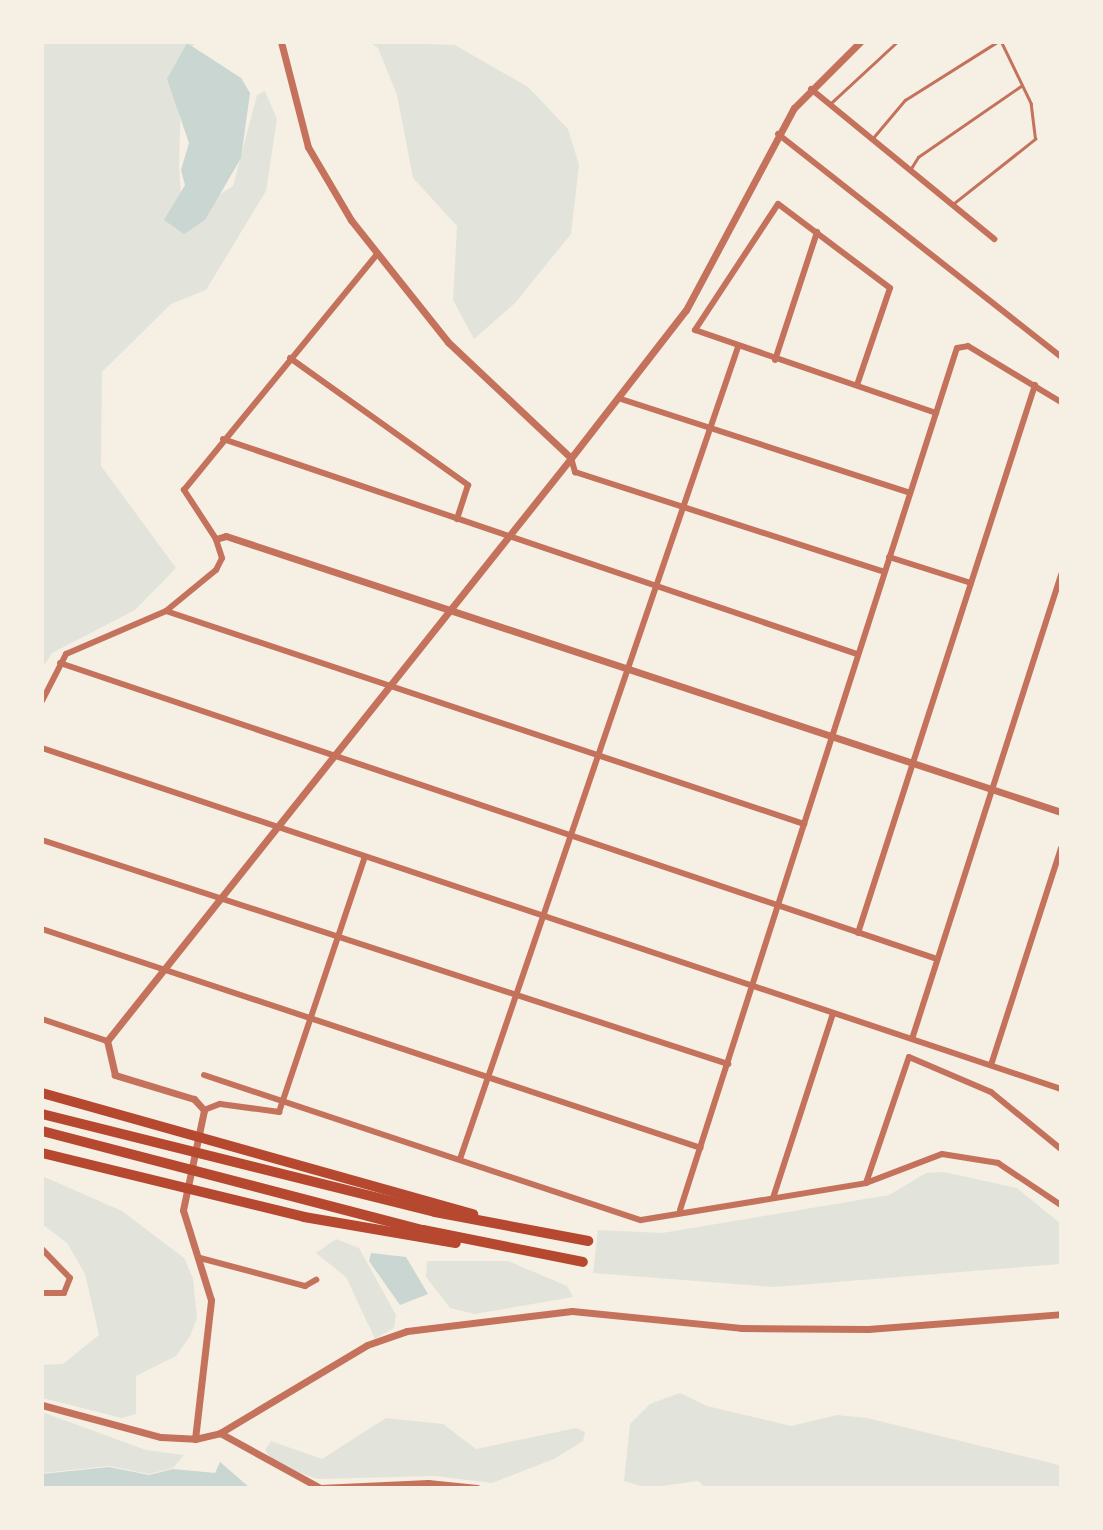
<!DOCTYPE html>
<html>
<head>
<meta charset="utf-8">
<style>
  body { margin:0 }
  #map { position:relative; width:1103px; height:1530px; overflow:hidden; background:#f6efe4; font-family:Inter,sans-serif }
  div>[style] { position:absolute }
  .green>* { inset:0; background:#e2e4dc }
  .water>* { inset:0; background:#c9d6d2 }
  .service>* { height:2.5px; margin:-1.25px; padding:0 1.25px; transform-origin:1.25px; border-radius:1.25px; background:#c5725c }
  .minor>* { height:6px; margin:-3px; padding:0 3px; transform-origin:3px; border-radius:3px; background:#c5725c }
  .tertiary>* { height:7px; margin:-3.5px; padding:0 3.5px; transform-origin:3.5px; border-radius:3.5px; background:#c5725c }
  .trunk>* { height:10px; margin:-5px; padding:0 5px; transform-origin:5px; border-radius:5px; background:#b5482f }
  span { translate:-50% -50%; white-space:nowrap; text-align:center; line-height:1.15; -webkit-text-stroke:5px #f6efe4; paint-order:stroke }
  .frame { position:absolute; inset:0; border:44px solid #f6efe4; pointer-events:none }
</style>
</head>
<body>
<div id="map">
  <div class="green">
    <div style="clip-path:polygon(42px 42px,196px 42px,182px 59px,179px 165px,181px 197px,201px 206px,233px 186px,257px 95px,265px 91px,277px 119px,266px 191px,206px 290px,171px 304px,102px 372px,101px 466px,176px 568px,135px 610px,52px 653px,42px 669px)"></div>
    <div style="clip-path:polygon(369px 42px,455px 45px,528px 87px,568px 129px,579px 165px,571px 234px,515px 303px,474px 339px,453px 300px,457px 226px,413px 178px,397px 95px,378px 48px)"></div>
    <div style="clip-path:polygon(944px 1172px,1017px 1188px,1061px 1224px,1061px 1264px,774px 1287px,593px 1273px,598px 1230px,662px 1233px,889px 1195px,926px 1173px)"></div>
    <div style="clip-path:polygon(42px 1176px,122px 1211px,184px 1258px,193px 1278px,197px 1318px,190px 1336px,176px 1356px,136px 1376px,136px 1414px,122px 1418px,42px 1398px,42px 1365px,63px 1364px,99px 1335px,85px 1274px,67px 1243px,42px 1224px)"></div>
    <div style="clip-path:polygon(336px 1239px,359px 1248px,396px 1315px,394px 1328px,375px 1339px,346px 1277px,316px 1253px)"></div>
    <div style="clip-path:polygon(427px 1261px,508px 1261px,567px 1286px,573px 1297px,475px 1314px,450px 1308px,426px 1277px)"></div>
    <div style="clip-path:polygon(680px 1393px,707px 1406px,791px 1426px,837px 1415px,867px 1418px,1051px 1463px,1061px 1466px,1061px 1488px,706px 1488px,698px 1481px,647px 1488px,624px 1481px,630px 1424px,650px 1404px)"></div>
    <div style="clip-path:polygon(42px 1412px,146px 1450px,184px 1455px,173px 1468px,149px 1474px,109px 1466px,42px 1473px)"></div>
    <div style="clip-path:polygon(386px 1418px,443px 1424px,476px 1449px,576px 1428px,585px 1432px,583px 1441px,554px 1459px,492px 1483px,435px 1476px,317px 1479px,274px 1463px,265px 1450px,271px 1441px,322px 1459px)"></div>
  </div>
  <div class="water">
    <div style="clip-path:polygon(187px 43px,241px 78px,250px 93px,241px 158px,205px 220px,184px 234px,164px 220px,185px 185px,181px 170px,189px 143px,167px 79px)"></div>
    <div style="clip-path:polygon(371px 1253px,406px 1257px,428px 1294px,400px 1305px,369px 1261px)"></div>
    <div style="clip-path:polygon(220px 1462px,250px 1488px,42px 1488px,42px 1474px,109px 1467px,149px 1475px,173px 1469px,215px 1473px)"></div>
  </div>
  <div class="service">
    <div style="left:830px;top:104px;width:91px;rotate:-42.8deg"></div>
    <div style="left:872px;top:139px;width:51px;rotate:-49.8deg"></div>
    <div style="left:905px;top:100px;width:109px;rotate:-32.2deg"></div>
    <div style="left:910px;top:170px;width:15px;rotate:-58deg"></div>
    <div style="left:918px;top:157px;width:125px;rotate:-34.6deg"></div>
    <div style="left:953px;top:204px;width:105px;rotate:-38.4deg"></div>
    <div style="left:1035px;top:139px;width:35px;rotate:-97deg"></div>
    <div style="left:1031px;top:104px;width:69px;rotate:-115.8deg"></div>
  </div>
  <div class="minor">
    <div style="left:811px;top:89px;width:237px;rotate:39.3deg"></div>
    <div style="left:778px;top:134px;width:360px;rotate:38.2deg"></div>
    <div style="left:290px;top:358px;width:219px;rotate:35.5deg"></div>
    <div style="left:468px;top:485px;width:36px;rotate:108deg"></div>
    <div style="left:775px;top:360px;width:135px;rotate:-71.8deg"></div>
    <div style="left:857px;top:385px;width:102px;rotate:-71.2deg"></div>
    <div style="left:890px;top:288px;width:140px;rotate:-143.1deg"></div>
    <div style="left:778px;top:204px;width:151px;rotate:123.4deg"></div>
    <div style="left:695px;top:330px;width:255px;rotate:19deg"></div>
    <div style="left:621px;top:399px;width:304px;rotate:18deg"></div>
    <div style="left:223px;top:439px;width:669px;rotate:18.73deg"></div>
    <div style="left:571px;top:458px;width:15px;rotate:74deg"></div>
    <div style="left:575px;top:472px;width:325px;rotate:17.9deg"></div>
    <div style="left:889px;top:557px;width:86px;rotate:17.6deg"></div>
    <div style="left:166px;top:611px;width:673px;rotate:18.46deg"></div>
    <div style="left:60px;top:663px;width:926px;rotate:18.65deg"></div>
    <div style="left:42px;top:701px;width:53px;rotate:-62.9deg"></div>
    <div style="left:66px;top:654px;width:109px;rotate:-23.3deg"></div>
    <div style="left:166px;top:611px;width:65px;rotate:-39.4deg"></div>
    <div style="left:216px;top:570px;width:13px;rotate:-63deg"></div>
    <div style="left:222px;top:558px;width:20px;rotate:-108deg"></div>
    <div style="left:216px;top:539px;width:59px;rotate:-123.1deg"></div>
    <div style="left:184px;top:490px;width:305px;rotate:-50.7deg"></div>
    <div style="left:42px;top:748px;width:1075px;rotate:18.5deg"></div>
    <div style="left:42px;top:840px;width:722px;rotate:18.08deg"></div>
    <div style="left:42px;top:929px;width:694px;rotate:18.38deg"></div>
    <div style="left:858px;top:933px;width:576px;rotate:-72.1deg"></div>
    <div style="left:42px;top:1019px;width:69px;rotate:18.7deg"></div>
    <div style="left:912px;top:1039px;width:488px;rotate:-72.2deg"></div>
    <div style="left:991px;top:1065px;width:228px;rotate:-72.1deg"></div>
    <div style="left:204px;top:1075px;width:460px;rotate:18.4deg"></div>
    <div style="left:641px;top:1220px;width:228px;rotate:-9.3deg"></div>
    <div style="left:866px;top:1183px;width:81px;rotate:-20.9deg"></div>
    <div style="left:942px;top:1154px;width:57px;rotate:9.1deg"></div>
    <div style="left:998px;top:1163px;width:76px;rotate:33.7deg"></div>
    <div style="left:204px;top:1110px;width:17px;rotate:-21deg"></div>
    <div style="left:220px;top:1104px;width:60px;rotate:7.7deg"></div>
    <div style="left:279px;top:1112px;width:269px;rotate:-71.4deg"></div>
    <div style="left:460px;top:1159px;width:858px;rotate:-71.1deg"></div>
    <div style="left:866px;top:1183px;width:133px;rotate:-71.2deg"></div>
    <div style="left:909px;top:1057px;width:89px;rotate:23.1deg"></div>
    <div style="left:991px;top:1092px;width:90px;rotate:39.2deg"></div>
    <div style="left:773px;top:1198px;width:194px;rotate:-72deg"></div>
    <div style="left:680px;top:1210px;width:905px;rotate:-72.19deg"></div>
    <div style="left:957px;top:348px;width:11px;rotate:-10deg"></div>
    <div style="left:968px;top:346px;width:109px;rotate:31.1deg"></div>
    <div style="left:42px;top:1249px;width:40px;rotate:46deg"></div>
    <div style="left:70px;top:1278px;width:16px;rotate:112deg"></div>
    <div style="left:64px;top:1293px;width:22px;rotate:180deg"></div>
    <div style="left:200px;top:1258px;width:109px;rotate:14.9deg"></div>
    <div style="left:305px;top:1286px;width:13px;rotate:-29deg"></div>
  </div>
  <div class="tertiary">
    <div style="left:571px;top:458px;width:187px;rotate:-52.2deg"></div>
    <div style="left:686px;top:310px;width:229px;rotate:-61.9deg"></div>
    <div style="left:794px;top:108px;width:93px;rotate:-45deg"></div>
    <div style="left:216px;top:539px;width:10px;rotate:-17deg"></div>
    <div style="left:226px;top:536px;width:879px;rotate:18.29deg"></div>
    <div style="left:42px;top:1405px;width:123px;rotate:15.1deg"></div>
    <div style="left:161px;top:1437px;width:34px;rotate:3deg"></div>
    <div style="left:195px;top:1439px;width:26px;rotate:-13deg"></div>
    <div style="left:220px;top:1433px;width:171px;rotate:-30.9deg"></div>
    <div style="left:367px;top:1345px;width:42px;rotate:-19.3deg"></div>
    <div style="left:407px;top:1331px;width:166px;rotate:-6.9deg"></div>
    <div style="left:572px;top:1311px;width:170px;rotate:5.7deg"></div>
    <div style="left:741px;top:1328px;width:127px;rotate:0.5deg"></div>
    <div style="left:868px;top:1329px;width:194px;rotate:-4.4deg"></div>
    <div style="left:220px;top:1433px;width:114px;rotate:28.8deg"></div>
    <div style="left:320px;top:1488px;width:108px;rotate:-2.7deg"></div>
    <div style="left:428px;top:1483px;width:49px;rotate:5.8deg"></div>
    <div style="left:195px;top:1439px;width:140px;rotate:-83.4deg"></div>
    <div style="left:211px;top:1300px;width:94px;rotate:-107.3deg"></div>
    <div style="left:183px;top:1210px;width:102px;rotate:-78.1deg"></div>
    <div style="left:204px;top:1110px;width:15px;rotate:-132deg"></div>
    <div style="left:194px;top:1099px;width:83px;rotate:-163.1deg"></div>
    <div style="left:115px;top:1075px;width:35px;rotate:-103deg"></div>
    <div style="left:107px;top:1041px;width:745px;rotate:-51.48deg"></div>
    <div style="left:571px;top:458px;width:169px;rotate:-136.7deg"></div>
    <div style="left:448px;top:342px;width:156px;rotate:-128.5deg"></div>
    <div style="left:351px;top:220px;width:85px;rotate:-120.5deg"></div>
    <div style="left:308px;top:147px;width:108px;rotate:-104.4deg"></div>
  </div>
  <div class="trunk">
    <div style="left:42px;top:1093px;width:448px;rotate:15.7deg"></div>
    <div style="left:42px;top:1114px;width:405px;rotate:14deg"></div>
    <div style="left:435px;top:1212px;width:156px;rotate:10.7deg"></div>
    <div style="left:42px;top:1131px;width:394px;rotate:14.6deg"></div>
    <div style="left:423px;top:1230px;width:163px;rotate:11.3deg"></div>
    <div style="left:42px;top:1153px;width:270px;rotate:13.7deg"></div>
    <div style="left:304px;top:1217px;width:154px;rotate:9.7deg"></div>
  </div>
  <div class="frame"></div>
</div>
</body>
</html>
